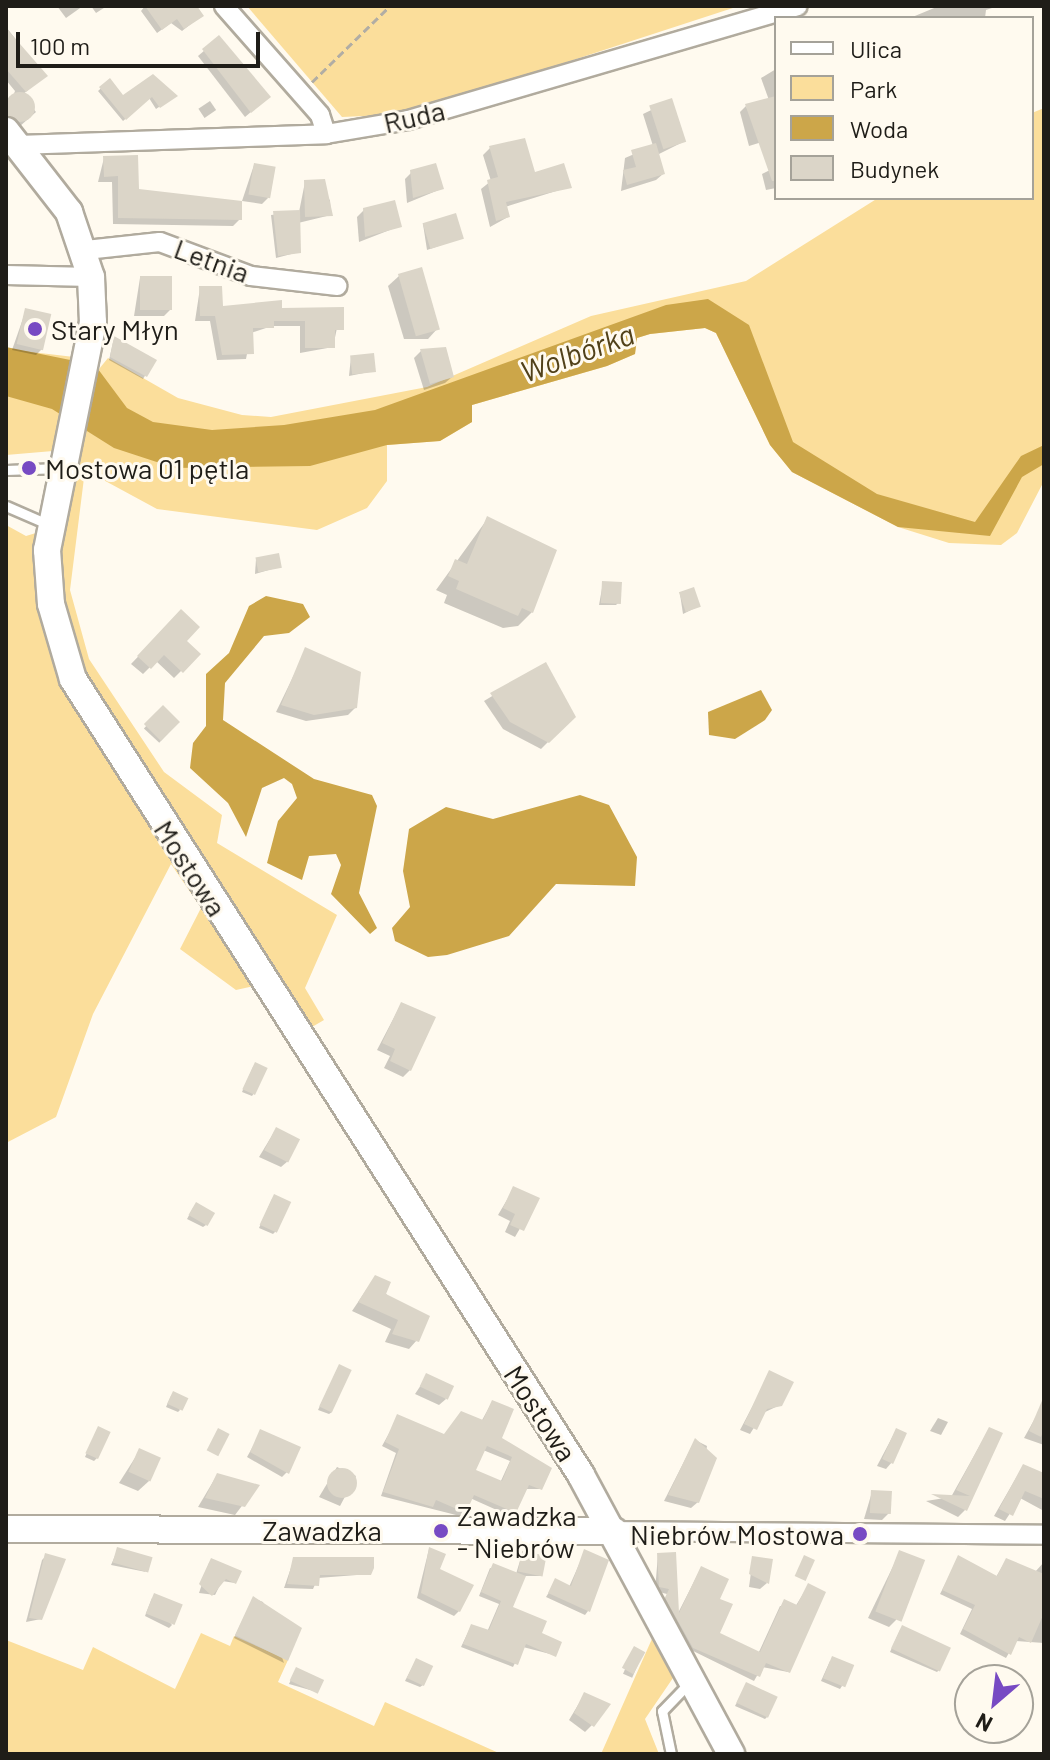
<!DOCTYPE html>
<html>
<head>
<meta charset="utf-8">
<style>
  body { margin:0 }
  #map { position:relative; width:1050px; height:1760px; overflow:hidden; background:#fffaef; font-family:Barlow,sans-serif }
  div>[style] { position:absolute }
  .green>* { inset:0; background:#fbde9b }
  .water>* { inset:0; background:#cca649 }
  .shadow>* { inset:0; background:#0003; transform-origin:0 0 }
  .building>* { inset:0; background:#dbd5c8; transform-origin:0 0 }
  .round { border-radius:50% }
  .path>* { height:3px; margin-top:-1.5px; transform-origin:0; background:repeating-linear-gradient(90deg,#b1ada4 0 8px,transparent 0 12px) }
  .roads { filter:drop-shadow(2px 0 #b1ab9e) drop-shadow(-2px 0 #b1ab9e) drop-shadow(0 2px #b1ab9e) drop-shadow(0 -2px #b1ab9e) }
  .lane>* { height:9px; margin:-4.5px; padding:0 4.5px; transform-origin:4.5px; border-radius:4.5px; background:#fff }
  .street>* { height:18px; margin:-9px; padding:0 9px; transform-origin:9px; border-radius:9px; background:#fff }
  .secondary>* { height:26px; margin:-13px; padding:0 13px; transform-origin:13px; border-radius:13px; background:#fff }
  .dots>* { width:22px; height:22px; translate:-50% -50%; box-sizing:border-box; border:4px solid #fffaef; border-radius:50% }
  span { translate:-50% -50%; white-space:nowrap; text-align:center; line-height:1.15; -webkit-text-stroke:6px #fffaef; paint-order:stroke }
  .street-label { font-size:28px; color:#1f1d18 }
  .poi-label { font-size:28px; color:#1f1d18 }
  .left { translate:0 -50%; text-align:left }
  .right { translate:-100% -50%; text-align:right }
  .water-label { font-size:30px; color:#51411a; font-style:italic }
  .frame { position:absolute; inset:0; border:8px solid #1f1d18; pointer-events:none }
  .legend { position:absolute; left:774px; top:16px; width:260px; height:184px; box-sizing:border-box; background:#fffaef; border:2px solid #a5a299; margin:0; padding:10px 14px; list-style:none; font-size:24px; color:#1f1d18 }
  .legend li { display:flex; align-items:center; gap:16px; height:40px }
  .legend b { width:40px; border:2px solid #a5a299 }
  .north { position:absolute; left:954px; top:1664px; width:80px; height:80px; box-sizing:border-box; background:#fffaef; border:2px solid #a5a299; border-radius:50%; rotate:208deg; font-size:22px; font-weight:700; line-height:32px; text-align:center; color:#1f1d18 }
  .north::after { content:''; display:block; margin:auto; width:28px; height:36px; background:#774ac3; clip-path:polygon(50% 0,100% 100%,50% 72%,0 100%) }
  .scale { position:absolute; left:16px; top:32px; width:244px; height:36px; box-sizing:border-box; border:4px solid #1f1d18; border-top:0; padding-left:10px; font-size:24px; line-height:28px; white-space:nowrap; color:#1f1d18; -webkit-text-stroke:6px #fffaef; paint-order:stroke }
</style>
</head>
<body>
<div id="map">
  <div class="green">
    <div style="clip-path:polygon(247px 6px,739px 6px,408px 114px,342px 117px)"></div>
    <div style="clip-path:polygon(1044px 108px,1044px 481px,1017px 533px,1001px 545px,949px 543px,898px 527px,792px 472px,770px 445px,716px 333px,705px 328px,650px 334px,637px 338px,635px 354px,607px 366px,472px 405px,472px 422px,440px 441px,387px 445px,387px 481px,367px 508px,317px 530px,157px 509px,85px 470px,70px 590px,89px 659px,164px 772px,222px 815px,217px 843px,337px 915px,305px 988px,324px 1020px,312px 1027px,254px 986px,236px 990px,180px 949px,201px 908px,171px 864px,93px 1014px,56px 1117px,6px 1143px,6px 525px,26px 536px,62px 525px,95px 374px,108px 358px,178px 398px,242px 415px,271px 417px,427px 387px,591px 316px,746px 281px,878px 198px,1032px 198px,1032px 113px)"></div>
    <div style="clip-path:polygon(6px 349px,74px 357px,53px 451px,6px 455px)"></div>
    <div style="clip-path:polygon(655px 1632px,675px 1675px,645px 1719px,659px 1754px,601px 1754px)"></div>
    <div style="clip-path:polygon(201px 1633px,230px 1646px,234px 1636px,288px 1660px,278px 1682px,374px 1726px,385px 1702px,501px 1754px,6px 1754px,6px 1640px,83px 1670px,93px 1647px,175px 1689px)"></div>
  </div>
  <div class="water">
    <div style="clip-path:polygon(708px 299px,749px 325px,793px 442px,877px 494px,975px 522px,1021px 456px,1044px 445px,1044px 464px,1022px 477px,990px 536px,898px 527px,792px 472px,770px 445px,716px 333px,705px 328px,650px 334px,637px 338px,635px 354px,607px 366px,472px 405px,472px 422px,440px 441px,387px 445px,310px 466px,175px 468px,114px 448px,52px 409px,6px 396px,6px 347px,95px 365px,127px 408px,153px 422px,212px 430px,284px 425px,375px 410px,666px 305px)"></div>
    <div style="clip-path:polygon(266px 596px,303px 604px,310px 617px,289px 633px,264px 636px,225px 683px,223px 720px,314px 779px,372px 795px,377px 806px,359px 893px,377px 928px,370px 934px,331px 894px,341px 865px,336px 854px,309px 856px,302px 880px,267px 863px,278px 821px,297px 798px,292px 784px,284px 778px,262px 788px,246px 837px,228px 803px,190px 768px,193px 743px,206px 726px,206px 674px,229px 653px,249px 606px)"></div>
    <div style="clip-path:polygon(761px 690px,772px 710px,765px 720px,735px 739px,709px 735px,708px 712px)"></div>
    <div style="clip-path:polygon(580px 795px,609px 805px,637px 857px,635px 886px,556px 884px,509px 936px,447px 955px,428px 957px,395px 941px,392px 928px,410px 907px,403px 871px,409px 829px,446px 807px,493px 819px)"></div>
  </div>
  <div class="shadow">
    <div style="clip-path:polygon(57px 6px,83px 6px,66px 18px)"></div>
    <div style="clip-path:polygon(91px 6px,107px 6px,96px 13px)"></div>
    <div style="clip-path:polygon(145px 6px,194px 6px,201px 16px,182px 31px,171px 23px,157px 33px,141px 11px)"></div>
    <div style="clip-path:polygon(939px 6px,998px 6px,986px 10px,985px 18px,910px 18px)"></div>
    <div style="clip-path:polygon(6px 27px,45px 76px,22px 95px,36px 112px,19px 127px,6px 114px,15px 91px,6px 80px)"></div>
    <div style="clip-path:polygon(219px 38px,263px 102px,245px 117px,198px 56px)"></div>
    <div style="clip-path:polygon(776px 69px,776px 101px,770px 103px,761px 78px)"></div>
    <div style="clip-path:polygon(152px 77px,172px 98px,156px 109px,149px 98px,123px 121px,98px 91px,109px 81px,123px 97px)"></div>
    <div style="left:210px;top:101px;width:11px;height:14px;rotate:56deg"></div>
    <div style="clip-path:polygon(670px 101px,683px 142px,657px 155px,663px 174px,656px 180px,621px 191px,625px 158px,653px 146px,643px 114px)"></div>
    <div style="clip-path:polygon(746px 106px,762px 142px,749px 146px,740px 112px)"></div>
    <div style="clip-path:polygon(490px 148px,534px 175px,569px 187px,505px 207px,508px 217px,490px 227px,481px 189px,491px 181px,483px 155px)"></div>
    <div style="clip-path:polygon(104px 158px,137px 191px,240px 219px,233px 226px,113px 224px,112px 182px,98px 182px)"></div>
    <div style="clip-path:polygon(254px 165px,268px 198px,262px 204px,242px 201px)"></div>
    <div style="clip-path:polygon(776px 167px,776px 188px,766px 190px,762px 174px)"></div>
    <div style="clip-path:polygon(412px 172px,441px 189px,407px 203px,405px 179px)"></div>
    <div style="clip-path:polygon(305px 182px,330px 200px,331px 215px,298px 223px,299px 252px,276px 258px,271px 215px,299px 212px)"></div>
    <div style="clip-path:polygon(364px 210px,400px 226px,359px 242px,357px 217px)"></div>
    <div style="clip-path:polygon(423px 224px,462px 238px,427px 250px)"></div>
    <div style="clip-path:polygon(399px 276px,438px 328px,428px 339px,404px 339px,388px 286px)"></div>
    <div style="clip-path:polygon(140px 278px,171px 309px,164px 316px,134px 316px)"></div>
    <div style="clip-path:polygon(200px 288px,221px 308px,341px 309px,333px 347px,300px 353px,300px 326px,272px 326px,251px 333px,246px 359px,217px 360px,210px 321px,195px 321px)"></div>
    <div style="clip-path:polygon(26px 310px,43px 348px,36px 355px,12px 350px)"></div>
    <div style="clip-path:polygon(114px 338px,154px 361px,143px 379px,109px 360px)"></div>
    <div style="clip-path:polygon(421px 351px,452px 377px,445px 383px,424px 390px,414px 358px)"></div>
    <div style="clip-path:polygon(351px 357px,374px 371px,349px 376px)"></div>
    <div style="clip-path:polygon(488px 518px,532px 612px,518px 626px,503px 628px,444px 603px,447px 595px,436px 590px)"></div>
    <div style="clip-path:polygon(256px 559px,279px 567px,255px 574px)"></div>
    <div style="clip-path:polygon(603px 583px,619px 602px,616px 605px,599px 605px)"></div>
    <div style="clip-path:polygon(680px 594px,699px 606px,683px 614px)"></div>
    <div style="clip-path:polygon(181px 612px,184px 641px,198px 654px,174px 678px,156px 661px,143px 674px,131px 664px)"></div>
    <div style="clip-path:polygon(306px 650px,355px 708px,348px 715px,306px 721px,276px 712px)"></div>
    <div style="clip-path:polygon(545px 664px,573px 717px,541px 749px,503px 729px,484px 701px)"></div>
    <div style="left:163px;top:708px;width:21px;height:28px;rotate:43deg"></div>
    <div style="clip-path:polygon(401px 1004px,410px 1070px,403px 1077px,384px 1068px,390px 1056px,377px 1050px)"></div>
    <div style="clip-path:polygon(253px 1067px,254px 1093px,252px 1096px,242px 1092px)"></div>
    <div style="clip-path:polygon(276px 1129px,288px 1161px,281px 1167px,259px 1157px)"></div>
    <div style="clip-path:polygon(514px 1188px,537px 1199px,515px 1237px,505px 1232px,510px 1221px,498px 1215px)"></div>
    <div style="clip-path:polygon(272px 1199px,276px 1231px,273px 1234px,259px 1228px)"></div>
    <div style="clip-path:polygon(193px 1208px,206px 1225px,203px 1227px,187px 1219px)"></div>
    <div style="clip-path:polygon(375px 1277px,417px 1340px,409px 1349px,385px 1342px,391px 1329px,352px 1311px)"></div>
    <div style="clip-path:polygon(337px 1370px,332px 1412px,329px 1414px,318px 1410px)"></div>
    <div style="clip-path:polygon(770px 1373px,780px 1405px,763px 1413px,750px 1434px,740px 1430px)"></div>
    <div style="clip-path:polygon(427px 1376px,446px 1399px,439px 1405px,415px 1394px)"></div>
    <div style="clip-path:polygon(171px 1396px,180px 1410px,178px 1412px,166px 1407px)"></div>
    <div style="clip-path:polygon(evenodd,492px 1402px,499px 1439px,549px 1468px,540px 1489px,525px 1489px,510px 1516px,470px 1498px,460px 1516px,381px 1496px,396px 1453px,382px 1446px,398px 1417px,444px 1436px,481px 1422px,492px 1402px,483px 1450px,510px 1461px,500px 1483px,473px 1471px,483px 1450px)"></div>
    <div style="clip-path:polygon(1038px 1413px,1044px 1416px,1044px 1445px,1024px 1438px)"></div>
    <div style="clip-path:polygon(938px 1418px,948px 1422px,941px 1435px,930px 1431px)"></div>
    <div style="clip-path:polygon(989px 1429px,1000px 1434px,965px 1510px,958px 1517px,926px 1501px,951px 1497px)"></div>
    <div style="clip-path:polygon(896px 1430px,892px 1462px,886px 1469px,877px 1466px)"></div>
    <div style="clip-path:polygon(96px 1432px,97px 1458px,94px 1461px,85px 1457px)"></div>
    <div style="clip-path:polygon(261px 1432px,287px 1472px,282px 1477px,247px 1457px)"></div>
    <div style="clip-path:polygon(695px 1440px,707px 1446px,698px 1502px,691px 1508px,664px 1501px)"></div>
    <div style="clip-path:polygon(140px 1450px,149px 1481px,138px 1491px,119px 1483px)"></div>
    <div style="clip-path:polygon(1023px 1466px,1044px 1475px,1044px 1511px,1020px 1498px,1005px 1521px,994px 1516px)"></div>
    <div style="clip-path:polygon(337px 1467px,356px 1476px,340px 1506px,319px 1497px)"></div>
    <div style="clip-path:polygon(217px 1475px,257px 1486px,235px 1515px,198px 1507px)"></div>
    <div style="clip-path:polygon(872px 1492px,889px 1513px,882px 1520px,864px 1519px)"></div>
    <div style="clip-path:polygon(118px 1549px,146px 1572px,111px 1565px)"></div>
    <div style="clip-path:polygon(429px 1549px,459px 1611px,454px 1616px,417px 1598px)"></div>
    <div style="clip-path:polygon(585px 1551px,588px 1611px,585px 1615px,546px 1597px,556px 1581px,569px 1587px)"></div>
    <div style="clip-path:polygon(900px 1552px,896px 1620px,889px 1627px,868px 1618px)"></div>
    <div style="clip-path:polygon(522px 1554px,541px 1576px,524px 1576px,510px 1608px,554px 1655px,523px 1647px,513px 1667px,461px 1647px,471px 1626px,487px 1632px,499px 1604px,479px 1596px,490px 1568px,516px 1574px)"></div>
    <div style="clip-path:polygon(658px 1554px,677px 1615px,701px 1568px,718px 1634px,758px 1654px,780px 1606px,795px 1607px,808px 1586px,788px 1672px,762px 1667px,754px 1681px,685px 1647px,662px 1604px,667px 1594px,655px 1591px)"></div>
    <div style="clip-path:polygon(46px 1556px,41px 1619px,26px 1622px,42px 1560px)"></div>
    <div style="clip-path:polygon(959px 1557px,996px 1577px,1006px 1560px,1035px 1572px,1044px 1562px,1044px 1643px,1016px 1641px,1006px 1658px,960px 1634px,972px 1609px,940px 1594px)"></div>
    <div style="clip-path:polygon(753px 1558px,767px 1583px,760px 1589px,749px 1587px)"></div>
    <div style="clip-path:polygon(294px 1559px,370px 1574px,318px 1578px,313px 1589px,284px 1588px)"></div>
    <div style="clip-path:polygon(209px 1563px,235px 1583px,222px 1581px,215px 1595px,199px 1593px)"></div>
    <div style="clip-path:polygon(152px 1598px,172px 1625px,169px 1628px,145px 1616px)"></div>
    <div style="clip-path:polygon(253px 1598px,263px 1602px,284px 1663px,234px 1638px)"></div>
    <div style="clip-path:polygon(900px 1630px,939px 1670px,937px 1672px,890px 1652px)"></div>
    <div style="left:634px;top:1649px;width:10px;height:27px;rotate:24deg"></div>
    <div style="clip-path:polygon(416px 1660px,423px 1685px,420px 1687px,405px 1681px)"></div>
    <div style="clip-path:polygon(830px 1661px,842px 1686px,840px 1689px,821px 1681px)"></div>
    <div style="clip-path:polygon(294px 1673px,317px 1692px,289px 1684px)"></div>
    <div style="clip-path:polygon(746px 1685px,768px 1716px,765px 1719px,735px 1706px)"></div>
    <div style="clip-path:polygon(584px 1695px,592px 1725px,585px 1732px,569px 1720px)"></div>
  </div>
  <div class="building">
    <div style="clip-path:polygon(145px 6px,197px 6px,204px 16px,184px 29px,177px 19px,162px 30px)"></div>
    <div style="clip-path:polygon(6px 28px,48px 76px,26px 92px,6px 69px)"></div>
    <div style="clip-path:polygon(219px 35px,271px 97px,251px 113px,202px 49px)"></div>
    <div style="clip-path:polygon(153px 74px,178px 96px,160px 108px,152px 97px,126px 120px,99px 87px,110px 78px,123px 95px)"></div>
    <div class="round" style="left:5px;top:92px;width:30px;height:30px"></div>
    <div style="clip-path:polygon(776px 96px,776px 181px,772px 181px,745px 104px)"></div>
    <div style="left:672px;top:98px;width:46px;height:24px;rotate:72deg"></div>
    <div style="clip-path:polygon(525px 138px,535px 172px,564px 163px,572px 188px,506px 202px,510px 217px,496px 221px,487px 180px,498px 177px,489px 146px)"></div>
    <div style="clip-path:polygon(656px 143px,665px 174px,627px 185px,623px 170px,636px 167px,631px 150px)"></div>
    <div style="clip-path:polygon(138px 155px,139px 189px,242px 201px,242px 220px,118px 218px,118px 176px,104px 177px,103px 156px)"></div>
    <div style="left:254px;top:163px;width:22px;height:32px;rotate:10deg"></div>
    <div style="clip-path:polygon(436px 163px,444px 189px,413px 198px,410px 170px)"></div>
    <div style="clip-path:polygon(325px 179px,333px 216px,305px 217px,304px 180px)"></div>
    <div style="clip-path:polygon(395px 200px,402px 227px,365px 237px,363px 208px)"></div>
    <div style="clip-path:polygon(300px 210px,301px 253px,278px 256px,273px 211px)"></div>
    <div style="left:456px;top:213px;width:27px;height:35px;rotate:73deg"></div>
    <div style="left:422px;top:267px;width:65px;height:25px;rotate:74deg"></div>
    <div style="left:140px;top:276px;width:32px;height:34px"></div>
    <div style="clip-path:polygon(199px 286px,222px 286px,223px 306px,282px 300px,282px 308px,344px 307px,344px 330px,335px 330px,335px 348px,305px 348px,305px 321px,274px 321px,274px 328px,253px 328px,254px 354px,222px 355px,215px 316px,200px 316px)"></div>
    <div style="left:25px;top:308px;width:27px;height:37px;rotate:13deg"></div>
    <div style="clip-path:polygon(114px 336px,157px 360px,147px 377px,110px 357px)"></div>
    <div style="clip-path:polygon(446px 347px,454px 377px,430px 384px,420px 349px)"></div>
    <div style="left:374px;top:353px;width:19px;height:24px;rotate:84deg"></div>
    <div style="clip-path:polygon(487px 516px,557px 550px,533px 613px,522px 608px,518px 616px,456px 589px,459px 581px,448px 576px,455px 559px,467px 564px)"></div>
    <div style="left:279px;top:553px;width:15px;height:24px;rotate:79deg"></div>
    <div style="left:602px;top:581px;width:20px;height:22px;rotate:3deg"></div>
    <div style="left:694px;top:587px;width:21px;height:16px;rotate:71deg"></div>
    <div style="clip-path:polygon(181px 609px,200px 627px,187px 641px,201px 654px,183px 673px,164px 655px,151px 669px,137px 656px)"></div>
    <div style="clip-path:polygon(305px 647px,361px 672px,357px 708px,314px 715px,281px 705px)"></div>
    <div style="clip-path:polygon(546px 662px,576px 717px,549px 743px,510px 722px,490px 693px)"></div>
    <div style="left:163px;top:705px;width:24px;height:27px;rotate:45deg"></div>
    <div style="clip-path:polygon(401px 1002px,436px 1017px,411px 1071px,390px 1061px,395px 1049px,382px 1043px)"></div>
    <div style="left:255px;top:1062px;width:14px;height:30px;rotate:25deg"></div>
    <div style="left:276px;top:1127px;width:27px;height:26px;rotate:27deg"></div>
    <div style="clip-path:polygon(513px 1186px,540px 1198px,524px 1231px,510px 1225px,515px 1214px,503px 1208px)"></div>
    <div style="left:274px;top:1194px;width:19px;height:34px;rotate:25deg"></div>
    <div style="left:196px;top:1202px;width:22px;height:15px;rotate:30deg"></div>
    <div style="clip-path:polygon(375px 1275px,391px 1282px,386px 1294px,430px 1316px,419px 1342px,392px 1334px,398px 1320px,358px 1302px)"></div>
    <div style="left:339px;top:1364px;width:14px;height:47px;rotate:25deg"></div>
    <div style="clip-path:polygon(769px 1370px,794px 1382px,782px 1406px,767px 1409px,757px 1430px,744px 1424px)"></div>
    <div style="left:426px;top:1373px;width:31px;height:15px;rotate:25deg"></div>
    <div style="left:173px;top:1391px;width:17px;height:14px;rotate:25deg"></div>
    <div style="clip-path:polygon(1044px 1396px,1044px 1429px,1041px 1437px,1029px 1431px)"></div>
    <div style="clip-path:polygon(evenodd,492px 1400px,514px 1409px,502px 1438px,552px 1468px,542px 1490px,529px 1485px,516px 1513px,474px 1495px,466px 1513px,436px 1500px,433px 1507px,383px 1492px,399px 1449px,385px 1442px,397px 1414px,444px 1434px,461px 1411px,483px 1420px,492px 1400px,487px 1446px,512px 1457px,502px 1481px,476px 1470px,487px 1446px)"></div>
    <div style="left:98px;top:1426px;width:14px;height:30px;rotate:25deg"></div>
    <div style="clip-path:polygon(989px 1427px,1003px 1433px,967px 1511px,931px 1494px,970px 1496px,956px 1490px)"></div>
    <div style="left:218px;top:1428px;width:13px;height:25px;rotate:27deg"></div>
    <div style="left:896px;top:1428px;width:12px;height:34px;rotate:24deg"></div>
    <div style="clip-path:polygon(260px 1429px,301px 1447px,289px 1474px,250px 1452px)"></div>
    <div style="clip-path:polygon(695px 1438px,717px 1458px,699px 1503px,668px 1495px)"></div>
    <div style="left:139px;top:1448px;width:24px;height:26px;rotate:24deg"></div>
    <div style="clip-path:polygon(1023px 1464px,1044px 1473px,1044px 1499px,1025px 1491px,1013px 1516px,999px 1509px)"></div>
    <div class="round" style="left:327px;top:1468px;width:30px;height:30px"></div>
    <div style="clip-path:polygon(217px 1473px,260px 1485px,245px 1507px,205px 1498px)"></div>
    <div style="left:871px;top:1490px;width:21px;height:23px;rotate:3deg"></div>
    <div style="left:117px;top:1547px;width:37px;height:16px;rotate:16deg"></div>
    <div style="clip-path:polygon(429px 1547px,446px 1554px,440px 1569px,474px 1585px,460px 1612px,421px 1593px)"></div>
    <div style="clip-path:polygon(584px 1549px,609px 1560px,590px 1612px,548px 1593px,555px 1578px,571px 1586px)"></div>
    <div style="left:899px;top:1550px;width:28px;height:66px;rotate:21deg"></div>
    <div style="left:522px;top:1551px;width:25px;height:21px;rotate:11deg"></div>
    <div style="clip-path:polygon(676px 1552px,679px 1613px,701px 1566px,729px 1579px,720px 1599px,733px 1604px,720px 1633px,760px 1652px,784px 1599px,797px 1605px,808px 1583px,826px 1592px,790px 1673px,766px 1663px,760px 1677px,693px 1648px,665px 1598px,669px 1589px,659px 1587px,657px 1553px)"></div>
    <div style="clip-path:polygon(45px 1553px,66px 1559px,42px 1620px,29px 1618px)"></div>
    <div style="left:804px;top:1555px;width:12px;height:23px;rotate:24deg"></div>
    <div style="clip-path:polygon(958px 1555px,997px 1576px,1006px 1558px,1044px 1574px,1044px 1613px,1031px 1643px,1019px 1637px,1011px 1655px,963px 1629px,975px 1605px,942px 1590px)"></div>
    <div style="clip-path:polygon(752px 1556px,773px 1559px,769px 1584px,749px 1574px)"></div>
    <div style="clip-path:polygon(293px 1557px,374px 1557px,374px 1568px,371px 1575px,320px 1575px,319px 1586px,287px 1584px)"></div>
    <div style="clip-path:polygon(211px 1558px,242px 1571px,236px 1584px,226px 1579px,212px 1596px,199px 1584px)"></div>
    <div style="clip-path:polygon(493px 1563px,526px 1576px,513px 1607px,547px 1621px,542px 1633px,562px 1642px,556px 1657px,526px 1644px,518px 1665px,463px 1644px,471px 1624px,489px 1630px,501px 1601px,481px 1592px)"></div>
    <div style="left:154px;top:1593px;width:31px;height:22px;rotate:22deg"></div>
    <div style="clip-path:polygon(253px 1596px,302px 1628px,288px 1661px,235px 1635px)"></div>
    <div style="left:902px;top:1625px;width:54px;height:26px;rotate:25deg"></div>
    <div style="left:634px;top:1646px;width:13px;height:25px;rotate:29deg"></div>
    <div style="left:832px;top:1656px;width:24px;height:24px;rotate:22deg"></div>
    <div style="left:416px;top:1658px;width:19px;height:22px;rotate:25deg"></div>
    <div style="left:296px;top:1667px;width:31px;height:15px;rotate:25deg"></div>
    <div style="left:746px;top:1682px;width:35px;height:23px;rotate:25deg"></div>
    <div style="clip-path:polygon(584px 1692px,611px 1704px,594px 1727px,574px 1713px)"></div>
  </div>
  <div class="path">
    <div style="left:312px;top:82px;width:109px;rotate:-44.3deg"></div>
  </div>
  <div class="roads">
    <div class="lane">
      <div style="left:6px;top:470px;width:54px;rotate:-2.1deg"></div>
      <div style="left:6px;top:506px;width:48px;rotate:23.4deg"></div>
      <div style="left:671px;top:1754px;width:44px;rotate:-101.8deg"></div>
      <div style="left:662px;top:1711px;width:37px;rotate:-46deg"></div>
    </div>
    <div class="street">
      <div style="left:224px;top:6px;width:145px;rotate:48.6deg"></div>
      <div style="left:320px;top:115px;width:20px;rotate:72deg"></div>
      <div style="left:18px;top:145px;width:308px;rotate:-2deg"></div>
      <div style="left:326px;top:134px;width:83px;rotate:-9.7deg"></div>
      <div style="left:408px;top:120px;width:406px;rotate:-16.3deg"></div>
      <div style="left:86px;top:250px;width:74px;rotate:-6.2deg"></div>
      <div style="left:160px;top:242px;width:97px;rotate:20.5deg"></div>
      <div style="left:251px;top:276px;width:87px;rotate:6.6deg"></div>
      <div style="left:6px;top:275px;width:85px;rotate:1.3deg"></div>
      <div style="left:614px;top:1531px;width:430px;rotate:0.5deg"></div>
    </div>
    <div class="secondary">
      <div style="left:6px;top:131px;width:103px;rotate:52.1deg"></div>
      <div style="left:69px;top:212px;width:69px;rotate:71.3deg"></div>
      <div style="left:91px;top:277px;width:45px;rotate:87.5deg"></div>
      <div style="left:93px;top:322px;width:233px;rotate:101.4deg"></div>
      <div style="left:47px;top:550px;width:54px;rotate:85.8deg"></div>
      <div style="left:51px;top:604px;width:78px;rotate:73.7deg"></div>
      <div style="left:73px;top:679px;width:944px;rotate:57.45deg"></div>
      <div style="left:581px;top:1475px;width:317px;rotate:61.7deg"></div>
      <div style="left:6px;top:1529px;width:608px;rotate:0.19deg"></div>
    </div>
  </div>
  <div class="dots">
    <div style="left:35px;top:329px;background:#774ac3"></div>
    <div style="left:29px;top:468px;background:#774ac3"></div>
    <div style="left:441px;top:1531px;background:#774ac3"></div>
    <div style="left:860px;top:1534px;background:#774ac3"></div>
  </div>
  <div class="street-label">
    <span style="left:414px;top:116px;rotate:-13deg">Ruda</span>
    <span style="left:212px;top:260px;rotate:20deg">Letnia</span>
    <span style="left:191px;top:868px;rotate:57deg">Mostowa</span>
    <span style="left:541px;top:1413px;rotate:57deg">Mostowa</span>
    <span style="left:322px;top:1530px">Zawadzka</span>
  </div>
  <div class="poi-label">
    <span class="left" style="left:51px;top:329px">Stary Młyn</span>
    <span class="left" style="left:45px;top:468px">Mostowa 01 pętla</span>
    <span class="left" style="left:457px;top:1531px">Zawadzka<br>- Niebrów</span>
    <span class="right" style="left:844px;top:1534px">Niebrów Mostowa</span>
  </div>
  <div class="water-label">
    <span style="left:577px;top:352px;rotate:-20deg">Wolbórka</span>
  </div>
  <div class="frame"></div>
  <ul class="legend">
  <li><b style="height:10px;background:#fff"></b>Ulica</li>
  <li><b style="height:22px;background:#fbde9b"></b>Park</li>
  <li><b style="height:22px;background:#cca649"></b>Woda</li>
  <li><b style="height:22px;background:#dbd5c8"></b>Budynek</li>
  </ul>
  <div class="north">N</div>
  <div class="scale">100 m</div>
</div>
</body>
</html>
